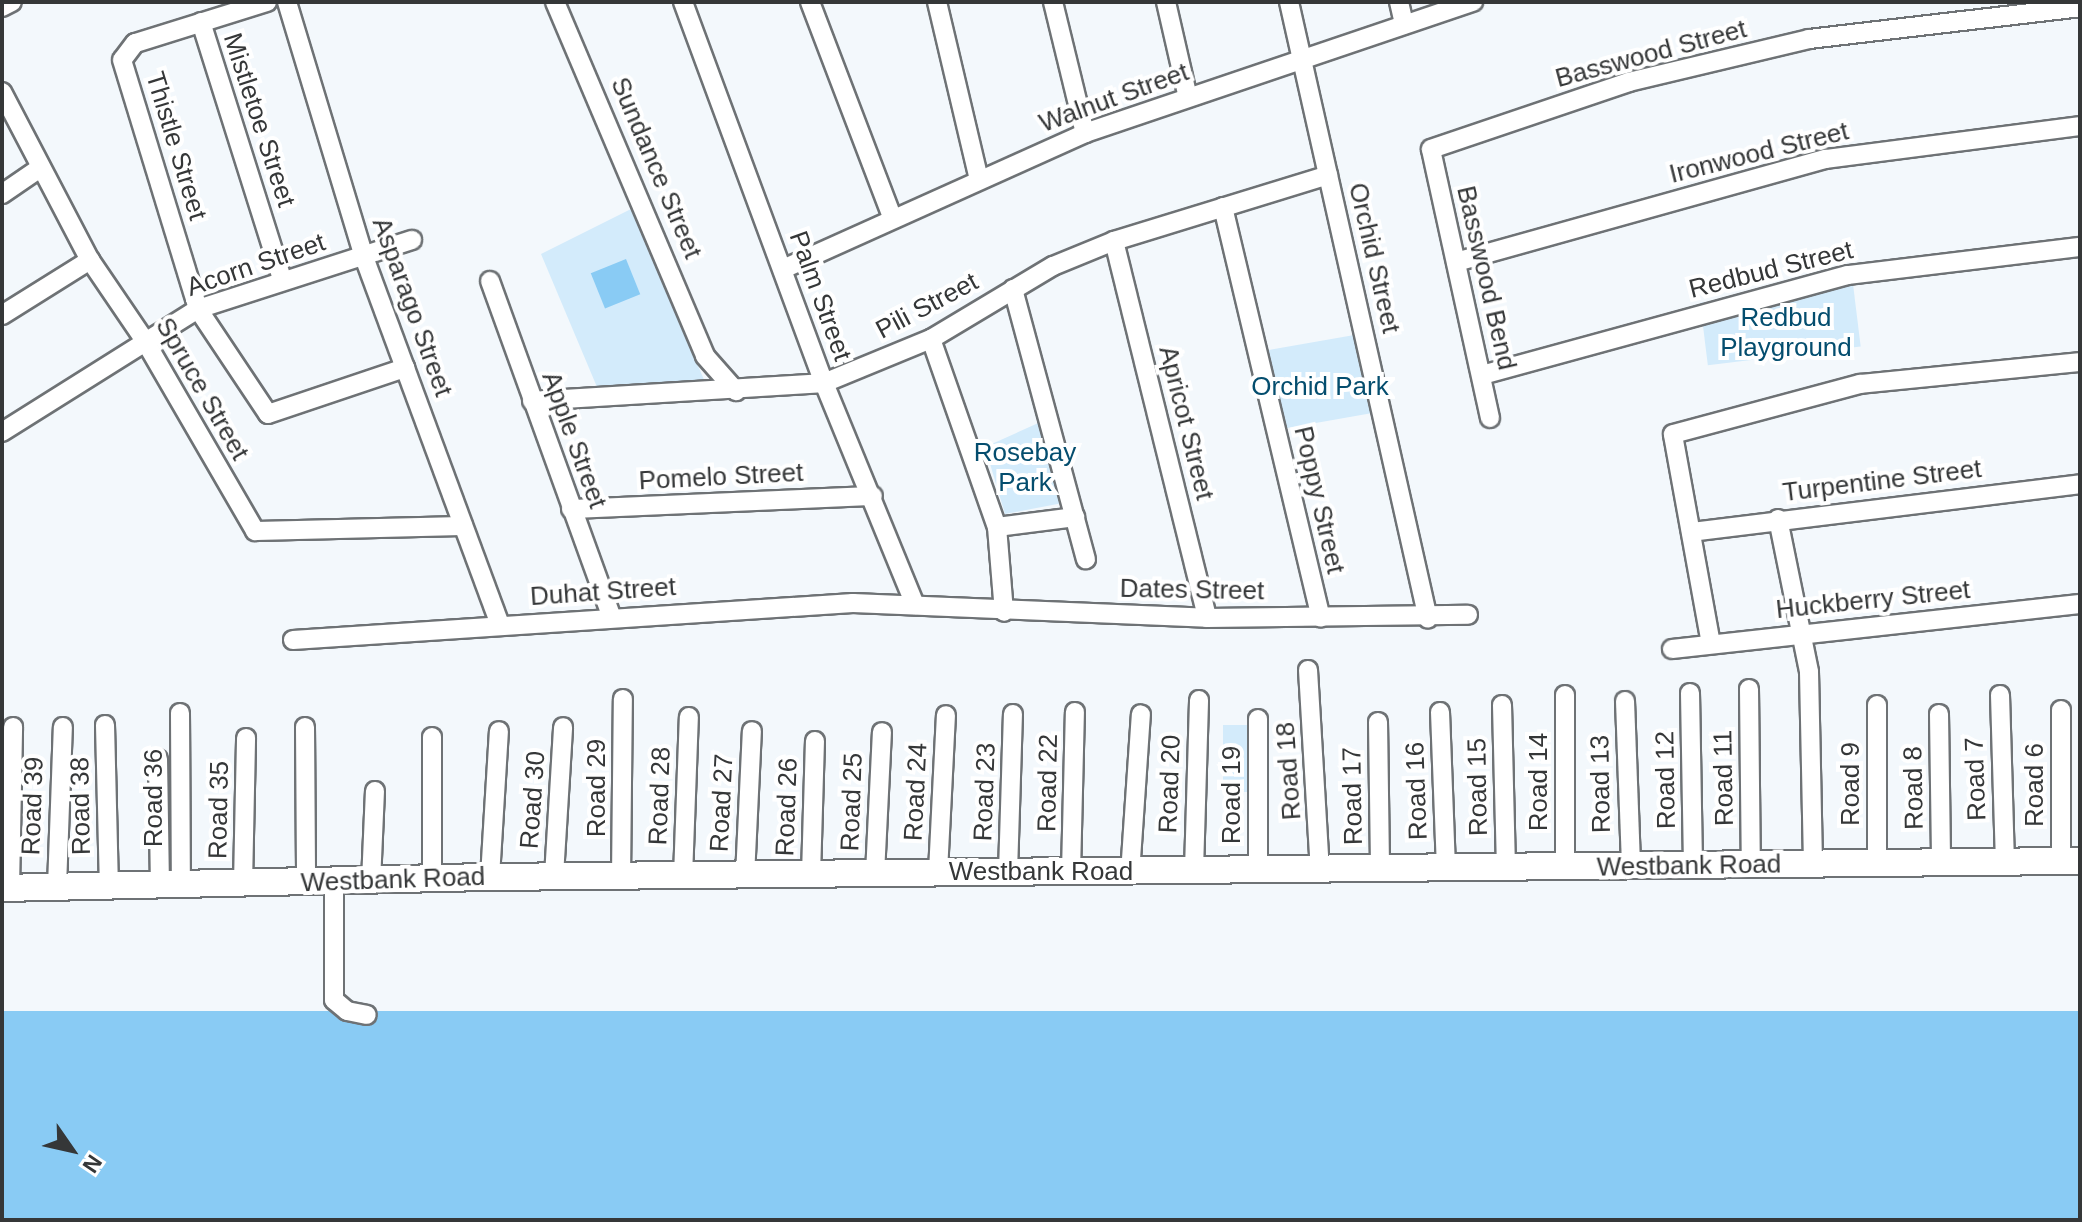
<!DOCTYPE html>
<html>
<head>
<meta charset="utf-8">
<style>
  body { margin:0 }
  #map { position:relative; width:2082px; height:1222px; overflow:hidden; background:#f3f8fc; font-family:Helvetica,sans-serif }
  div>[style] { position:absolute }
  .green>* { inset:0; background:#d3ebfb; transform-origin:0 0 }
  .water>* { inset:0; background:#89cbf4; transform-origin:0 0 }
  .roads { filter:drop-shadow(2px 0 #6e7275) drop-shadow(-2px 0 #6e7275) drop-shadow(0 2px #6e7275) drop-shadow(0 -2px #6e7275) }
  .street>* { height:18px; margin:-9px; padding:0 9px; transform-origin:9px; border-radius:9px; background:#fff }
  .secondary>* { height:26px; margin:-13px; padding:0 13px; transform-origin:13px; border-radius:13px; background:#fff }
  span { translate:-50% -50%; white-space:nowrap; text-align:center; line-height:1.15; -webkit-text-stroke:8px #fff; paint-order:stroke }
  .street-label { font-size:26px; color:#353738 }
  .park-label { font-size:26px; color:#044d6e }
  .frame { position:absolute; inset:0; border:4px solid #353738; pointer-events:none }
  .north { position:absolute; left:32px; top:1110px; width:80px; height:80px; -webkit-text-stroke:6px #fff; paint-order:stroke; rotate:124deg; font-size:22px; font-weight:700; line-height:32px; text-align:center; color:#353738 }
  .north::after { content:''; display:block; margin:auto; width:28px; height:36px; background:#353738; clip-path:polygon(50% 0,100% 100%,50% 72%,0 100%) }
</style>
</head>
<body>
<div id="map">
  <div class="green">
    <div style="clip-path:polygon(631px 209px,705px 382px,597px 387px,541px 254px)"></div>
    <div style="left:1853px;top:284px;width:63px;height:154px;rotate:83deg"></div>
    <div style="left:1360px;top:334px;width:80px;height:98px;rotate:80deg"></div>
    <div style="clip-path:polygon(1045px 420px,1068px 502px,1005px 514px,985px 447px)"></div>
    <div style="left:1250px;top:725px;width:67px;height:27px;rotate:90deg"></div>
  </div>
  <div class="water">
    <div style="left:626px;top:259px;width:38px;height:38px;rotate:68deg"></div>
    <div style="left:2080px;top:1011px;width:209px;height:2078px;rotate:90deg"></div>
  </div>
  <div class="roads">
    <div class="street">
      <div style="left:267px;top:2px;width:138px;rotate:162.7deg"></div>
      <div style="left:135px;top:43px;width:21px;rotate:127deg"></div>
      <div style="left:122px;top:60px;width:260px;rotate:73deg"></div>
      <div style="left:198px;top:309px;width:126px;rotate:56.3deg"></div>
      <div style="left:268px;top:414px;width:145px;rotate:-18.6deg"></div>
      <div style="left:287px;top:2px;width:266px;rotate:73.2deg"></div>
      <div style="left:364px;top:257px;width:392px;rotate:69.7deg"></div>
      <div style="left:555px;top:2px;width:384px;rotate:67deg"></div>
      <div style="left:705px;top:356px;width:47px;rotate:48.5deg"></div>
      <div style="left:683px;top:2px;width:406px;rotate:69.7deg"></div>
      <div style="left:824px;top:383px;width:240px;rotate:67.7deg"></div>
      <div style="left:810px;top:2px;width:232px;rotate:69.1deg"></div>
      <div style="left:937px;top:2px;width:182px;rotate:76.7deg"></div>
      <div style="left:1053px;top:2px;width:135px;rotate:76.3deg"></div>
      <div style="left:1166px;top:2px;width:98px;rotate:77.1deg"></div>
      <div style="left:1289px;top:2px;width:632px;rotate:77.3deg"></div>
      <div style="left:1399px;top:2px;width:23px;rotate:77deg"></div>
      <div style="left:2px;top:7px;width:11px;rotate:-27deg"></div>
      <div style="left:201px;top:22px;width:269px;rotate:72.5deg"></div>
      <div style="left:2px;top:92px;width:190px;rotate:62.4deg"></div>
      <div style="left:90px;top:260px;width:98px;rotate:55.8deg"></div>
      <div style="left:145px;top:341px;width:220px;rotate:59.9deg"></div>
      <div style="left:255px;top:531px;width:208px;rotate:-1.4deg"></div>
      <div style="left:2px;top:194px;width:46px;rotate:-34.4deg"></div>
      <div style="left:1223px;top:207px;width:422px;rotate:76.6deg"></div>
      <div style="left:1114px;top:241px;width:388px;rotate:76.1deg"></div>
      <div style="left:1456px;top:262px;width:384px;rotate:-15.6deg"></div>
      <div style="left:1826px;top:159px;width:256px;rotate:-7.4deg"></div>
      <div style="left:783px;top:269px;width:331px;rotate:-24.2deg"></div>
      <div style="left:1085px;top:133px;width:410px;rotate:-18.7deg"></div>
      <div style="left:490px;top:281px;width:356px;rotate:70.1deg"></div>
      <div style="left:1013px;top:289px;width:280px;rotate:74.9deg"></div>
      <div style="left:2px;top:315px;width:104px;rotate:-32deg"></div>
      <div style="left:931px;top:339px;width:199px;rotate:70.7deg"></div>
      <div style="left:997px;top:527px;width:85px;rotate:85.3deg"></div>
      <div style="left:1482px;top:375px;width:379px;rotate:-15.3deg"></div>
      <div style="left:1848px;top:275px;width:234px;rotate:-6.9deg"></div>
      <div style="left:532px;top:401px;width:293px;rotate:-3.5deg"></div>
      <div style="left:824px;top:383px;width:116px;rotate:-22.4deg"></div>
      <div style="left:931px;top:339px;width:142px;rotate:-30.9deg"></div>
      <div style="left:1053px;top:266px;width:66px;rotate:-22.3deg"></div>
      <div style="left:1114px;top:241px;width:224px;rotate:-17.1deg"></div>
      <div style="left:1490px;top:418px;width:275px;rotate:-102.4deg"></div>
      <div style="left:1431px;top:149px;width:209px;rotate:-18.7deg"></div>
      <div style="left:1629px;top:82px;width:185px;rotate:-13.4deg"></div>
      <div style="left:1809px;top:39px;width:273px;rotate:-6.7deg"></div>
      <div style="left:2px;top:432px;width:231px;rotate:-32.1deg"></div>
      <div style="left:198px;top:309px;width:225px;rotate:-17.9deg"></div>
      <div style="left:571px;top:509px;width:302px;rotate:-2.5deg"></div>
      <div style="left:1778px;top:519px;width:156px;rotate:78.5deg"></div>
      <div style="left:1809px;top:672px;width:193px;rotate:88.8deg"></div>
      <div style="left:997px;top:527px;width:79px;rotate:-7.3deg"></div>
      <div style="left:1691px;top:532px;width:392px;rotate:-7deg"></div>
      <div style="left:293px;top:640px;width:561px;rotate:-3.78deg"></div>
      <div style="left:853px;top:603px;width:354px;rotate:2.4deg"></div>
      <div style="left:1207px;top:618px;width:261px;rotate:-0.7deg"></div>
      <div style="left:1711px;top:644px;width:213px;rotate:-100.3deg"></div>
      <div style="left:1673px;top:434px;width:194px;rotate:-15deg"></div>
      <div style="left:1860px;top:384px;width:221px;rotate:-5.7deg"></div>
      <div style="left:1672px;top:649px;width:410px;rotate:-6.3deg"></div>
      <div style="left:1308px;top:670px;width:200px;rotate:86.6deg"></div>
      <div style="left:1749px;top:689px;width:177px;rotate:89.4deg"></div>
      <div style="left:1690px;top:693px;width:174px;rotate:89deg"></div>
      <div style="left:2000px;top:695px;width:167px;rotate:88.3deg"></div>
      <div style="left:1625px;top:701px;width:165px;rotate:87.9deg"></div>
      <div style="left:1502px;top:705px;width:164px;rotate:88.6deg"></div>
      <div style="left:1440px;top:712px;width:157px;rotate:87.8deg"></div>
      <div style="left:180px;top:713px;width:171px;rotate:89.7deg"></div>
      <div style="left:1939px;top:714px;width:147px;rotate:89.2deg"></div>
      <div style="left:1258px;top:719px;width:152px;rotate:90deg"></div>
      <div style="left:1378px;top:722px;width:147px;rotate:89.2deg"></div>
      <div style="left:105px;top:725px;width:161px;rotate:88.6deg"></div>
      <div style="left:305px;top:727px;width:157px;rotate:89.6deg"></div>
      <div style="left:158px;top:759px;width:126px;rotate:89.1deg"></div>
      <div style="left:2061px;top:861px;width:151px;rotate:-90deg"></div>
      <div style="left:1877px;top:862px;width:157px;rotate:-90deg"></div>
      <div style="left:1565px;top:868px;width:173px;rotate:-90deg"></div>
      <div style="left:1194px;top:870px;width:170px;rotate:-88.3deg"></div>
      <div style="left:938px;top:872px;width:157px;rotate:-87.1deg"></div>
      <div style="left:1008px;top:872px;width:158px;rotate:-88.2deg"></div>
      <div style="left:1071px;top:872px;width:160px;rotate:-88.6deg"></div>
      <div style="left:875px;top:874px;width:142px;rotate:-87.2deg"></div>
      <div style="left:1130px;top:874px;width:160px;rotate:-86.1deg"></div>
      <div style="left:811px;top:875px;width:134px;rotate:-88.3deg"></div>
      <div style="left:554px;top:876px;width:149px;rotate:-86.5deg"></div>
      <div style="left:490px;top:877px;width:146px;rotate:-86.5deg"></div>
      <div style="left:683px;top:877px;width:160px;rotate:-87.9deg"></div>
      <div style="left:745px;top:877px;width:146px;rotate:-87.3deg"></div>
      <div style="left:621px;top:878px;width:179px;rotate:-89.4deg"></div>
      <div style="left:432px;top:880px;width:143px;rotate:-90deg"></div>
      <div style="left:371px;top:882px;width:91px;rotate:-87.5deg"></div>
      <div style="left:334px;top:883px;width:117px;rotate:90deg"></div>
      <div style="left:334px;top:1000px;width:17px;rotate:40deg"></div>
      <div style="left:347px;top:1011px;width:20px;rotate:11deg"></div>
      <div style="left:243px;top:884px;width:146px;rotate:-88.8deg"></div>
      <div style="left:57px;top:887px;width:160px;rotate:-87.9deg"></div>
      <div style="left:10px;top:888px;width:161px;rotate:-88.9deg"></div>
    </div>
    <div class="secondary">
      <div style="left:2px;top:888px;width:488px;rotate:-1.3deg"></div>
      <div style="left:490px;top:877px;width:1590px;rotate:-0.58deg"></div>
    </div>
  </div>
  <div class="street-label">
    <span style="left:1651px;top:54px;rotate:-15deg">Basswood Street</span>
    <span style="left:1114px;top:98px;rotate:-20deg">Walnut Street</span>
    <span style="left:259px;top:120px;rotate:72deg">Mistletoe Street</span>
    <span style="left:176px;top:146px;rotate:73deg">Thistle Street</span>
    <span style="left:1759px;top:153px;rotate:-14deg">Ironwood Street</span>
    <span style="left:656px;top:168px;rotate:67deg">Sundance Street</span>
    <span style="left:1374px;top:258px;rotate:77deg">Orchid Street</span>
    <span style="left:256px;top:265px;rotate:-19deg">Acorn Street</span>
    <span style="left:1771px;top:270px;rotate:-14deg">Redbud Street</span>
    <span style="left:1486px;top:278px;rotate:77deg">Basswood Bend</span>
    <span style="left:820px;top:296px;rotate:70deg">Palm Street</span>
    <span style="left:927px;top:306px;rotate:-28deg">Pili Street</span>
    <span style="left:412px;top:307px;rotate:70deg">Asparago Street</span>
    <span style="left:202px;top:389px;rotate:60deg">Spruce Street</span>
    <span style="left:1186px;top:423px;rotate:76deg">Apricot Street</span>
    <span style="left:574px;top:440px;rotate:70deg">Apple Street</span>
    <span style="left:721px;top:477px;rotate:-3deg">Pomelo Street</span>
    <span style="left:1882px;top:481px;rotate:-7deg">Turpentine Street</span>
    <span style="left:1319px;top:500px;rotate:77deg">Poppy Street</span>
    <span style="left:1192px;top:590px;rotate:1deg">Dates Street</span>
    <span style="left:603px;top:592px;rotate:-4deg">Duhat Street</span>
    <span style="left:1873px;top:600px;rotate:-6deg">Huckberry Street</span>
    <span style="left:1289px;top:771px;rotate:-94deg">Road 18</span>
    <span style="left:1724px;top:778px;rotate:-91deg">Road 11</span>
    <span style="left:1976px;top:779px;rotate:-92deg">Road 7</span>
    <span style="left:1666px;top:780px;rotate:-91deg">Road 12</span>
    <span style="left:1539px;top:782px;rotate:-90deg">Road 14</span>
    <span style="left:1048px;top:783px;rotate:-89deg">Road 22</span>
    <span style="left:1170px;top:784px;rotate:-88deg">Road 20</span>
    <span style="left:1601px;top:784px;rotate:-91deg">Road 13</span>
    <span style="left:1851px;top:784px;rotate:-90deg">Road 9</span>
    <span style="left:2035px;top:785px;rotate:-90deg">Road 6</span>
    <span style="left:1478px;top:787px;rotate:-91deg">Road 15</span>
    <span style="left:597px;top:788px;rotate:-90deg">Road 29</span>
    <span style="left:1914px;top:788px;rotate:-91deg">Road 8</span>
    <span style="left:1417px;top:791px;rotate:-92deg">Road 16</span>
    <span style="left:916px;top:792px;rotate:-87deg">Road 24</span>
    <span style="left:985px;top:792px;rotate:-88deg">Road 23</span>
    <span style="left:1232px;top:795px;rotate:-90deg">Road 19</span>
    <span style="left:660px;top:796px;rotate:-88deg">Road 28</span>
    <span style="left:1353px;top:796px;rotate:-91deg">Road 17</span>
    <span style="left:154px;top:798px;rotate:-90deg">Road 36</span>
    <span style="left:533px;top:800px;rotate:-86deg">Road 30</span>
    <span style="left:852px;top:802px;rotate:-88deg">Road 25</span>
    <span style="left:722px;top:803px;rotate:-87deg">Road 27</span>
    <span style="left:33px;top:806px;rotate:-88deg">Road 39</span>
    <span style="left:81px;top:806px;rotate:-91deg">Road 38</span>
    <span style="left:787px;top:807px;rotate:-88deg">Road 26</span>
    <span style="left:219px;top:810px;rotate:-89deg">Road 35</span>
    <span style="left:1689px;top:866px;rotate:-1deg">Westbank Road</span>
    <span style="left:1041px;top:872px">Westbank Road</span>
    <span style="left:393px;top:880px;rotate:-2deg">Westbank Road</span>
  </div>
  <div class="park-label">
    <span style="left:1786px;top:333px">Redbud<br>Playground</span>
    <span style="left:1320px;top:387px">Orchid Park</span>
    <span style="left:1025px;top:468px">Rosebay<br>Park</span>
  </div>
  <div class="frame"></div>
  <div class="north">N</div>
</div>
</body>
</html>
